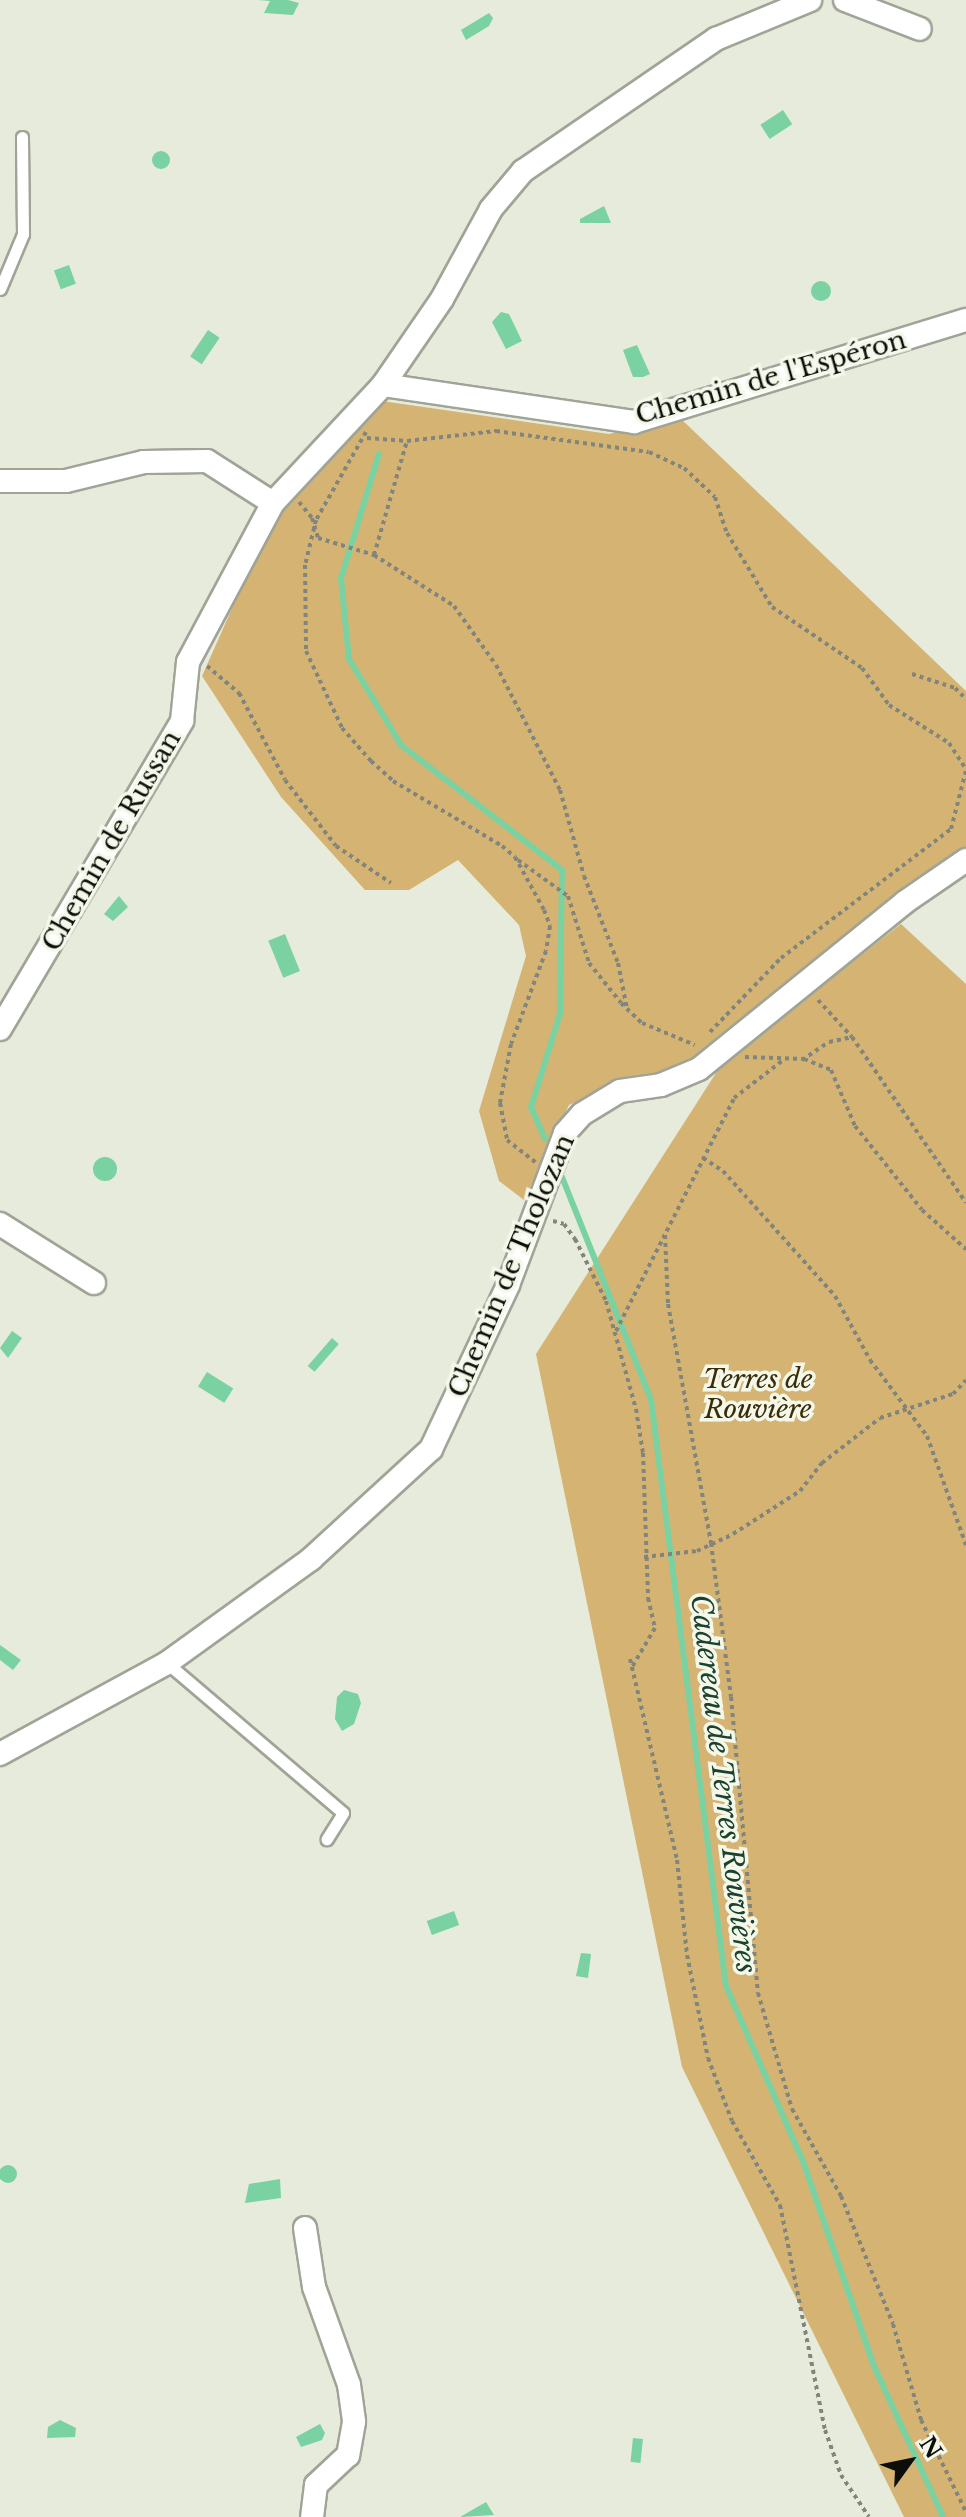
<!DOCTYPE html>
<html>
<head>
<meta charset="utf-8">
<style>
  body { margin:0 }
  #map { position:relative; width:966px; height:2517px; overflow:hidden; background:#e6ebdc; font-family:"Libre Baskerville",serif }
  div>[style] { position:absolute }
  .green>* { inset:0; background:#d5b473 }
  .water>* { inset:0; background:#7ad1a1; transform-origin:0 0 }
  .round { border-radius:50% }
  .stream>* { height:6px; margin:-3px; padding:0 3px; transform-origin:3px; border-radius:3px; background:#7ad1a1 }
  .path>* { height:4px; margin-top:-2px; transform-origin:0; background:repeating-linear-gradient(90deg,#82857b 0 4px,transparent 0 8px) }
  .roads { filter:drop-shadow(2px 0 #a0a497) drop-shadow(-2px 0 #a0a497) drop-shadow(0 2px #a0a497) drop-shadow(0 -2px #a0a497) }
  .lane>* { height:11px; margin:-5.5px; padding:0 5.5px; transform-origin:5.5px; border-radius:5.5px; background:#fff }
  .street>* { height:22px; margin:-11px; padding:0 11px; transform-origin:11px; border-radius:11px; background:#fff }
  span { translate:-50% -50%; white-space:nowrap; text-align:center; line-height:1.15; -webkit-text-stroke:7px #f4f8ea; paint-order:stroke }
  .street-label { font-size:26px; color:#0c0e09 }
  .park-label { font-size:26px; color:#3b2b06; font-style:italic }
  .water-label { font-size:28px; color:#1c412e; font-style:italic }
  .north { position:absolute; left:870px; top:2421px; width:80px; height:80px; -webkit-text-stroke:6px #f4f8ea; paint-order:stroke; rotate:57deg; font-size:22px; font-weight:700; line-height:32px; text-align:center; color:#0c0e09 }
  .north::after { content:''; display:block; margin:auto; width:28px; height:36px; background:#0c0e09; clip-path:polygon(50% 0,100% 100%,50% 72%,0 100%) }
</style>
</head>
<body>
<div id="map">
  <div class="green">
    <div style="clip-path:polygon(382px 401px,609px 434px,679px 417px,966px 691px,966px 852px,683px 1068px,619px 1082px,569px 1105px,524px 1200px,499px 1181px,479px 1111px,526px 956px,519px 925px,458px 860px,409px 890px,365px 890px,281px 797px,202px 676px,262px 541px,287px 502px)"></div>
    <div style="clip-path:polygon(901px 924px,966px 984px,966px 2517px,904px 2517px,682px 2067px,536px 1354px,723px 1062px)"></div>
  </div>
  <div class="water">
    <div style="clip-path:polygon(258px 0,288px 0,299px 3px,293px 15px,264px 13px,270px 1px)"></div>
    <div style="clip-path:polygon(489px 13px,493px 18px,489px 26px,466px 40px,461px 30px)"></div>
    <div style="left:783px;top:110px;width:17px;height:27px;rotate:57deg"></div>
    <div class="round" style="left:152px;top:151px;width:18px;height:18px"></div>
    <div style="clip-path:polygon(604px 206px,611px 223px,580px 223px,580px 219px)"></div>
    <div style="left:69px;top:265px;width:20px;height:16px;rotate:70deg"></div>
    <div class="round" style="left:811px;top:281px;width:20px;height:20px"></div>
    <div style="clip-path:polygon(501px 312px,509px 314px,522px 341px,506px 349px,492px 322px)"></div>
    <div style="left:208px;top:330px;width:14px;height:32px;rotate:34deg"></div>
    <div style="clip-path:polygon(637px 345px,650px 374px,643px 377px,633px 377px,623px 350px)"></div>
    <div style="clip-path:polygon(119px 896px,128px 907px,113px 921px,104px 914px)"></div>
    <div style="left:285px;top:934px;width:40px;height:18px;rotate:68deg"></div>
    <div class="round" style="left:93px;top:1157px;width:24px;height:24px"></div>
    <div style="clip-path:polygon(12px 1331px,22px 1338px,8px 1358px,0 1348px)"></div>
    <div style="left:332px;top:1338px;width:9px;height:37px;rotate:41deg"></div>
    <div style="left:207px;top:1372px;width:31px;height:17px;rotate:32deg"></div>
    <div style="clip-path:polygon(0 1645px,21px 1660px,13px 1670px,0 1660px)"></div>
    <div style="clip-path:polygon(344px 1690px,358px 1694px,361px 1703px,354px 1724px,342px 1731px,335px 1719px,337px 1697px)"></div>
    <div style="left:454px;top:1911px;width:15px;height:29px;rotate:70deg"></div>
    <div style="clip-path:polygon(581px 1953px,591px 1954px,588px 1978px,576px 1976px)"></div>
    <div class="round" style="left:-1px;top:2165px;width:18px;height:18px"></div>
    <div style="clip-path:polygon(280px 2179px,281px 2198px,245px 2203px,249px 2184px)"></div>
    <div style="clip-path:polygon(60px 2420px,76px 2428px,75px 2437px,47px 2438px,48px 2427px)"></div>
    <div style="clip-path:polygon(320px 2424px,325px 2433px,322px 2440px,301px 2447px,296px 2437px)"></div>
    <div style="left:633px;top:2438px;width:10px;height:24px;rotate:6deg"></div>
    <div style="clip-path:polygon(486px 2502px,494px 2515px,460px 2517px)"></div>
  </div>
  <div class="stream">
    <div style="left:379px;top:454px;width:130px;rotate:107deg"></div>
    <div style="left:341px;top:578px;width:81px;rotate:84.4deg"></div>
    <div style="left:349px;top:659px;width:100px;rotate:58.8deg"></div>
    <div style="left:401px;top:745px;width:204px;rotate:37.8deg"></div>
    <div style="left:562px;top:870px;width:144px;rotate:90.8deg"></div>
    <div style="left:560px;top:1014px;width:97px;rotate:107.3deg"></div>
    <div style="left:531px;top:1107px;width:35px;rotate:66deg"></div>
    <div style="left:562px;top:1177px;width:240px;rotate:68.2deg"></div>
    <div style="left:651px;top:1400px;width:591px;rotate:82.71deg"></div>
    <div style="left:726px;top:1986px;width:194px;rotate:66.3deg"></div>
    <div style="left:804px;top:2164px;width:214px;rotate:70.9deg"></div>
    <div style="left:874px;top:2366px;width:166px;rotate:65.4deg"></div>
  </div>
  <div class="path">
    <div style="left:366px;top:432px;width:101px;rotate:119.6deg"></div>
    <div style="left:316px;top:520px;width:46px;rotate:103.7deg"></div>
    <div style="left:305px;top:565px;width:86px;rotate:89.3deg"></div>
    <div style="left:306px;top:651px;width:85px;rotate:64.9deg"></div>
    <div style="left:342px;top:728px;width:44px;rotate:48.7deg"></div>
    <div style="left:371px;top:761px;width:30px;rotate:42deg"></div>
    <div style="left:393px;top:781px;width:127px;rotate:30.8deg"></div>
    <div style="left:502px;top:846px;width:17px;rotate:40deg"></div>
    <div style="left:515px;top:857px;width:60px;rotate:61.3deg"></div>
    <div style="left:544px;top:910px;width:17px;rotate:69deg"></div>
    <div style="left:550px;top:926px;width:25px;rotate:99deg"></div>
    <div style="left:546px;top:951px;width:99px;rotate:110.6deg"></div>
    <div style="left:511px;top:1044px;width:60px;rotate:100.6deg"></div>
    <div style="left:500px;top:1103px;width:38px;rotate:79deg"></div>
    <div style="left:507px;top:1140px;width:36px;rotate:38deg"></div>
    <div style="left:367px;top:438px;width:40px;rotate:4.3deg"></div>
    <div style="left:299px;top:502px;width:21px;rotate:51deg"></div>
    <div style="left:312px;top:518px;width:21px;rotate:73deg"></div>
    <div style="left:318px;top:538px;width:59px;rotate:16.9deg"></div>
    <div style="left:374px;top:555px;width:95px;rotate:32.5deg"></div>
    <div style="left:454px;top:606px;width:72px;rotate:54.6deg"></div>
    <div style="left:496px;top:665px;width:140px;rotate:62.9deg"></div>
    <div style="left:560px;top:790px;width:89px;rotate:74.4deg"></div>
    <div style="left:584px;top:876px;width:93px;rotate:68.7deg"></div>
    <div style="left:618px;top:963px;width:47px;rotate:78.9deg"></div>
    <div style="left:374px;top:555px;width:119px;rotate:-73.9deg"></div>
    <div style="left:407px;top:441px;width:90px;rotate:-6.4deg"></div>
    <div style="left:496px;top:431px;width:154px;rotate:7.8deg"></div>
    <div style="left:649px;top:452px;width:38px;rotate:25deg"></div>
    <div style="left:684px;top:468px;width:42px;rotate:43.1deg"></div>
    <div style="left:715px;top:497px;width:38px;rotate:72deg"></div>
    <div style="left:727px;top:533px;width:87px;rotate:58.7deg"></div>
    <div style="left:772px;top:607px;width:109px;rotate:34.1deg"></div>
    <div style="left:862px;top:668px;width:46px;rotate:53.9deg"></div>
    <div style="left:889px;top:705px;width:71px;rotate:32.3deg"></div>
    <div style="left:949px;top:743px;width:31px;rotate:57deg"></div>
    <div style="left:207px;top:666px;width:42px;rotate:40.2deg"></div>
    <div style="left:239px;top:693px;width:98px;rotate:62.1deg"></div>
    <div style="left:285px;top:780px;width:83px;rotate:52.3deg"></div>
    <div style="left:336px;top:846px;width:66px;rotate:33.9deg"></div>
    <div style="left:912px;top:674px;width:45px;rotate:18deg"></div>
    <div style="left:955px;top:688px;width:16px;rotate:45deg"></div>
    <div style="left:518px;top:860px;width:62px;rotate:35.8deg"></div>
    <div style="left:568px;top:896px;width:70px;rotate:72.6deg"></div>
    <div style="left:589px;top:963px;width:51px;rotate:51.3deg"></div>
    <div style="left:621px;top:1003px;width:29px;rotate:44deg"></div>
    <div style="left:642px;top:1023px;width:57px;rotate:22.5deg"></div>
    <div style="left:818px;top:1000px;width:50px;rotate:47.4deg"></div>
    <div style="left:852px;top:1037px;width:201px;rotate:55.5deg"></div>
    <div style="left:710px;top:1032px;width:103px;rotate:-46.2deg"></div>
    <div style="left:781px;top:958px;width:213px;rotate:-37.2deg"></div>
    <div style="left:951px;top:829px;width:61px;rotate:-75.7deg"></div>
    <div style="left:745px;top:1057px;width:59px;rotate:1.9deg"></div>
    <div style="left:804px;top:1059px;width:29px;rotate:22deg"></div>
    <div style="left:831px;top:1070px;width:61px;rotate:66.8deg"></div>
    <div style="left:855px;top:1126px;width:107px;rotate:51.4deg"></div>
    <div style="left:922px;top:1210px;width:59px;rotate:41.6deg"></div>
    <div style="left:802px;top:1060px;width:32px;rotate:-34deg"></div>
    <div style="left:829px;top:1042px;width:24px;rotate:-12deg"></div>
    <div style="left:703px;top:1158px;width:24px;rotate:33deg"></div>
    <div style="left:723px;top:1171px;width:168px;rotate:48.1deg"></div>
    <div style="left:835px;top:1296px;width:73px;rotate:61.3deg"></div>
    <div style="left:870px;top:1360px;width:95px;rotate:53.1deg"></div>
    <div style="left:927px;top:1436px;width:116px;rotate:70.3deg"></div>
    <div style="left:553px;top:1221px;width:11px;rotate:15deg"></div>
    <div style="left:564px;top:1224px;width:19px;rotate:54deg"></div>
    <div style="left:575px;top:1239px;width:69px;rotate:63.4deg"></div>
    <div style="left:606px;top:1301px;width:112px;rotate:74.5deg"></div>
    <div style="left:636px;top:1409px;width:45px;rotate:81deg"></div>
    <div style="left:643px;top:1453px;width:145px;rotate:88deg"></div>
    <div style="left:648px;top:1598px;width:31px;rotate:77deg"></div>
    <div style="left:655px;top:1628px;width:45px;rotate:120.5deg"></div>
    <div style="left:665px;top:1235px;width:69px;rotate:87.5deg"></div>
    <div style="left:668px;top:1304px;width:243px;rotate:79.8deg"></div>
    <div style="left:711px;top:1543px;width:155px;rotate:82.6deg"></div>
    <div style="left:731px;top:1697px;width:297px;rotate:84.8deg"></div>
    <div style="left:758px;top:1993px;width:121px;rotate:73.7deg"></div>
    <div style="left:792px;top:2109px;width:100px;rotate:60.6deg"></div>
    <div style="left:841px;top:2196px;width:138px;rotate:67.9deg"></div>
    <div style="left:893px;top:2324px;width:100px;rotate:73.7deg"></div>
    <div style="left:921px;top:2420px;width:102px;rotate:63.9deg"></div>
    <div style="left:616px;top:1331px;width:261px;rotate:-63.1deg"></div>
    <div style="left:734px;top:1098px;width:61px;rotate:-37.6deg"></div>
    <div style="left:644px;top:1557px;width:53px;rotate:-6.5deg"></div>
    <div style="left:697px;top:1551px;width:40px;rotate:-25deg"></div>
    <div style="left:733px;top:1534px;width:80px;rotate:-32.7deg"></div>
    <div style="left:800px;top:1491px;width:36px;rotate:-52deg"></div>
    <div style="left:822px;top:1463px;width:73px;rotate:-37.8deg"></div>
    <div style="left:880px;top:1418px;width:77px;rotate:-18.2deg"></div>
    <div style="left:953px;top:1394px;width:19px;rotate:-47deg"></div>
    <div style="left:630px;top:1659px;width:206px;rotate:76.8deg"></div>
    <div style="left:677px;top:1860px;width:96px;rotate:84deg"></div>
    <div style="left:687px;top:1955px;width:105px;rotate:78.5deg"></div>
    <div style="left:708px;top:2058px;width:67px;rotate:69.1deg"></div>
    <div style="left:732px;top:2121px;width:97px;rotate:60.3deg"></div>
    <div style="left:780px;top:2205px;width:229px;rotate:78.7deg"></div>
    <div style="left:825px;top:2430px;width:48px;rotate:70.4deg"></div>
    <div style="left:841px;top:2475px;width:50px;rotate:56.3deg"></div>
  </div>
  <div class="roads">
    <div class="lane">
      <div style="left:0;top:289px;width:60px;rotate:-67.3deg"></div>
      <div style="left:23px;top:234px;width:97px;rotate:-90.6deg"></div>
      <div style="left:167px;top:1663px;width:231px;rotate:40.4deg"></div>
      <div style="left:343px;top:1813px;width:31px;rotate:122deg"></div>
    </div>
    <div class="street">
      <div style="left:845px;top:0;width:80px;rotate:21.1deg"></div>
      <div style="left:383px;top:385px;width:254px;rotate:8.4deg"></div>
      <div style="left:634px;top:422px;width:347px;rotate:-17.1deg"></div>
      <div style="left:0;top:481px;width:66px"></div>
      <div style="left:66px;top:481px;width:80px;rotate:-13.7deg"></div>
      <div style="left:144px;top:462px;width:63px;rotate:-0.9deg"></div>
      <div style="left:207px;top:461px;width:78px;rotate:32.5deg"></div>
      <div style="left:0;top:1029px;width:358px;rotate:-59.4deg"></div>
      <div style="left:182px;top:721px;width:59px;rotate:-84.2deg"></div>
      <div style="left:188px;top:662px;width:180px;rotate:-61.9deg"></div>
      <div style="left:273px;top:503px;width:161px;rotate:-47deg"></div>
      <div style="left:383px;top:385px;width:104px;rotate:-55.5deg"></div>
      <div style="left:442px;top:299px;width:102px;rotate:-61.4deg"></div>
      <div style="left:491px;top:209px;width:50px;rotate:-49.9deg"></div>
      <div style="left:523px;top:171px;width:234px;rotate:-34.4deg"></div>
      <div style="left:716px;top:39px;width:102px;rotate:-22.5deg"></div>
      <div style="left:0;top:1224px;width:111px;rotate:32.1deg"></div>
      <div style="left:0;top:1754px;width:190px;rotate:-28.6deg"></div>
      <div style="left:167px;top:1663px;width:178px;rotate:-35.8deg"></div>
      <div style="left:311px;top:1559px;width:163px;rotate:-42.5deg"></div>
      <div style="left:431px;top:1449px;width:181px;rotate:-64.8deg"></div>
      <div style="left:508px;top:1285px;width:162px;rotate:-69.4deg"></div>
      <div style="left:565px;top:1133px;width:25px;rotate:-48deg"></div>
      <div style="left:582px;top:1114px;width:44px;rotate:-31.2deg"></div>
      <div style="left:620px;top:1091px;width:41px;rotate:-8.3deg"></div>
      <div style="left:661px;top:1085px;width:41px;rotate:-22.8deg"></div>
      <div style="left:699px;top:1069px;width:265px;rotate:-39deg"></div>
      <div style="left:905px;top:902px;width:74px;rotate:-34.5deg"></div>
      <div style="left:305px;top:2228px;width:60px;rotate:81.3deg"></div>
      <div style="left:314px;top:2287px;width:104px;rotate:70.3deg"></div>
      <div style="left:349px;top:2385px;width:37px;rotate:82deg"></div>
      <div style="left:354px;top:2422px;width:34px;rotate:100deg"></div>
      <div style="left:348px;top:2455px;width:44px;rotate:136.8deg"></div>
      <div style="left:316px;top:2485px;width:32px;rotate:97deg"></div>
    </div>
  </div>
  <div class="street-label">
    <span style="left:771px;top:378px;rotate:-16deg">Chemin de l'Espéron</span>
    <span style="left:112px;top:841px;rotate:-60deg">Chemin de Russan</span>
    <span style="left:512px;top:1266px;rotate:-67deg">Chemin de Tholozan</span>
  </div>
  <div class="park-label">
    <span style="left:758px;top:1395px">Terres de<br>Rouvière</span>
  </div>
  <div class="water-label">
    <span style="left:723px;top:1784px;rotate:83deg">Cadereau de Terres Rouvières</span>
  </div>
  <div class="north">N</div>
</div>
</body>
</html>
